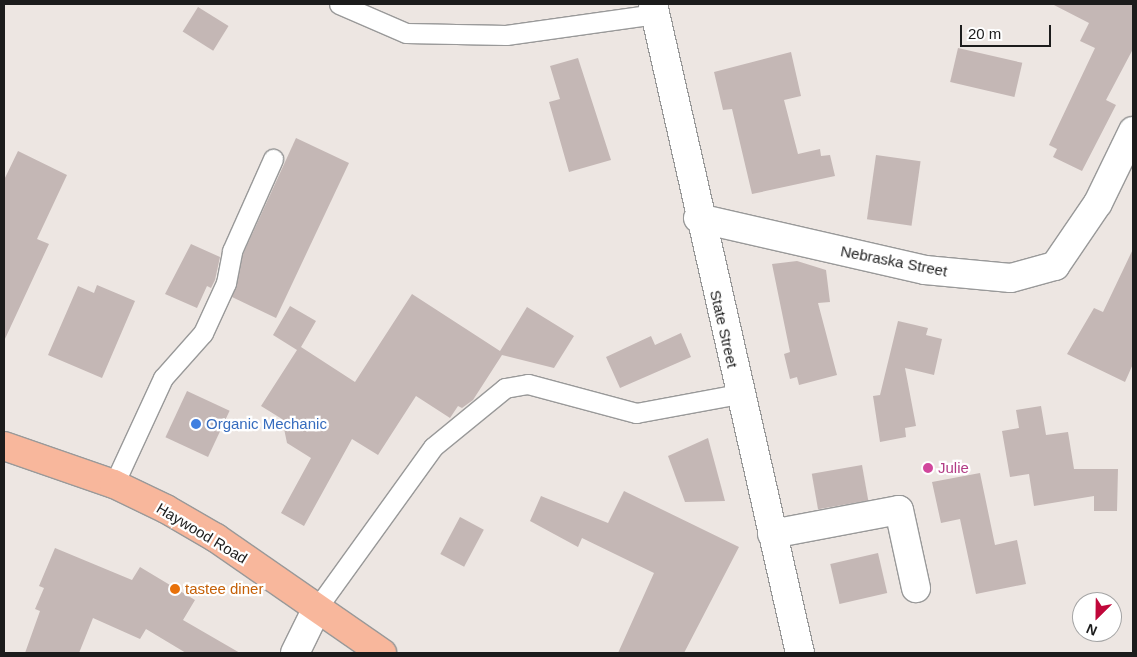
<!DOCTYPE html>
<html>
<head>
<meta charset="utf-8">
<style>
  body { margin:0 }
  #map { position:relative; width:1137px; height:657px; overflow:hidden; background:#ede6e2; font-family:Helvetica,sans-serif }
  div>[style] { position:absolute }
  .building>* { inset:0; background:#c4b7b5; transform-origin:0 0 }
  .roads { filter:drop-shadow(1px 0 #999) drop-shadow(-1px 0 #999) drop-shadow(0 1px #999) drop-shadow(0 -1px #999) }
  .service>* { height:19px; margin:-9.5px; padding:0 9.5px; transform-origin:9.5px; border-radius:9.5px; background:#fff }
  .minor>* { height:28px; margin:-14px; padding:0 14px; transform-origin:14px; border-radius:14px; background:#fff }
  .tertiary>* { height:28px; margin:-14px; padding:0 14px; transform-origin:14px; border-radius:14px; background:#fff }
  .primary>* { height:28px; margin:-14px; padding:0 14px; transform-origin:14px; border-radius:14px; background:#f8b79c }
  .dots>* { width:14px; height:14px; translate:-50% -50%; box-sizing:border-box; border:2px solid #fff; border-radius:50% }
  span { translate:-50% -50%; white-space:nowrap; text-align:center; line-height:1.15; -webkit-text-stroke:4.5px #fff; paint-order:stroke }
  .street-label { font-size:15px; color:#1c1c1c }
  .shop-label { font-size:15px; color:#366cbe }
  .left { translate:0 -50%; text-align:left }
  .hotel-label { font-size:15px; color:#b23c85 }
  .food-label { font-size:15px; color:#c56008 }
  .frame { position:absolute; inset:0; border:5px solid #1c1c1c; pointer-events:none }
  .north { position:absolute; left:1072px; top:592px; width:50px; height:50px; box-sizing:border-box; background:#fff; border:1px solid #a4a4a4; border-radius:50%; rotate:203deg; font-size:14px; font-weight:700; line-height:20px; text-align:center; color:#1c1c1c }
  .north::after { content:''; display:block; margin:auto; width:18px; height:22px; background:#c0073a; clip-path:polygon(50% 0,100% 100%,50% 72%,0 100%) }
  .scale { position:absolute; left:960px; top:25px; width:91px; height:22px; box-sizing:border-box; border:2px solid #1c1c1c; border-top:0; padding-left:6px; font-size:15px; line-height:18px; white-space:nowrap; color:#1c1c1c; -webkit-text-stroke:4px #fff; paint-order:stroke }
</style>
</head>
<body>
<div id="map">
  <div class="building">
    <div style="clip-path:polygon(1052px 4px,1133px 4px,1133px 49px,1106px 100px,1116px 105px,1082px 171px,1053px 157px,1057px 149px,1049px 145px,1095px 48px,1080px 41px,1089px 23px)"></div>
    <div style="left:198px;top:7px;width:36px;height:29px;rotate:32deg"></div>
    <div style="left:958px;top:48px;width:66px;height:35px;rotate:13deg"></div>
    <div style="clip-path:polygon(791px 52px,801px 96px,784px 100px,798px 154px,820px 149px,821px 156px,830px 155px,835px 176px,752px 194px,732px 109px,723px 110px,714px 72px)"></div>
    <div style="clip-path:polygon(578px 58px,611px 160px,569px 172px,549px 102px,560px 99px,550px 66px)"></div>
    <div style="clip-path:polygon(296px 138px,349px 163px,276px 318px,232px 297px,243px 254px)"></div>
    <div style="clip-path:polygon(18px 151px,67px 175px,37px 239px,49px 244px,4px 341px,4px 180px)"></div>
    <div style="left:876px;top:155px;width:45px;height:65px;rotate:8deg"></div>
    <div style="clip-path:polygon(191px 244px,220px 257px,215px 280px,211px 288px,207px 286px,197px 308px,165px 294px)"></div>
    <div style="clip-path:polygon(1133px 249px,1133px 364px,1125px 382px,1067px 354px,1094px 308px,1103px 312px)"></div>
    <div style="clip-path:polygon(797px 261px,826px 270px,830px 302px,818px 303px,837px 375px,799px 385px,797px 377px,790px 379px,784px 354px,790px 352px,772px 264px)"></div>
    <div style="clip-path:polygon(97px 285px,135px 301px,102px 378px,48px 355px,78px 286px,94px 293px)"></div>
    <div style="clip-path:polygon(412px 294px,500px 351px,527px 307px,574px 336px,554px 368px,502px 355px,473px 400px,462px 408px,458px 406px,450px 418px,416px 396px,378px 455px,352px 439px,304px 526px,281px 513px,311px 458px,287px 443px,282px 419px,261px 406px,297px 350px,273px 335px,290px 306px,316px 321px,301px 347px,355px 382px)"></div>
    <div style="clip-path:polygon(898px 321px,928px 328px,926px 335px,942px 339px,934px 375px,905px 368px,916px 426px,905px 428px,906px 437px,880px 442px,873px 396px,880px 395px)"></div>
    <div style="clip-path:polygon(681px 333px,691px 357px,620px 388px,606px 357px,651px 336px,655px 345px)"></div>
    <div style="left:187px;top:391px;width:47px;height:51px;rotate:25deg"></div>
    <div style="clip-path:polygon(1041px 406px,1046px 435px,1068px 432px,1074px 469px,1118px 469px,1117px 511px,1094px 511px,1094px 496px,1034px 506px,1029px 474px,1010px 477px,1002px 431px,1019px 428px,1016px 410px)"></div>
    <div style="clip-path:polygon(708px 438px,725px 501px,685px 502px,668px 456px)"></div>
    <div style="left:862px;top:465px;width:36px;height:51px;rotate:80deg"></div>
    <div style="clip-path:polygon(980px 473px,995px 545px,1017px 540px,1026px 584px,976px 594px,960px 519px,941px 523px,932px 482px)"></div>
    <div style="clip-path:polygon(624px 491px,739px 547px,684px 653px,618px 653px,654px 573px,582px 538px,578px 547px,530px 521px,541px 496px,608px 523px)"></div>
    <div style="left:460px;top:517px;width:27px;height:42px;rotate:28deg"></div>
    <div style="clip-path:polygon(55px 548px,132px 580px,140px 567px,195px 600px,183px 620px,240px 653px,186px 653px,146px 629px,140px 639px,93px 618px,79px 653px,25px 653px,40px 611px,35px 609px,44px 588px,39px 586px)"></div>
    <div style="left:878px;top:553px;width:41px;height:49px;rotate:77deg"></div>
  </div>
  <div class="roads">
    <div class="service">
      <div style="left:339px;top:4px;width:73px;rotate:23.4deg"></div>
      <div style="left:406px;top:33px;width:100px;rotate:1.1deg"></div>
      <div style="left:506px;top:35px;width:151px;rotate:-8deg"></div>
      <div style="left:114px;top:484px;width:117px;rotate:-65.2deg"></div>
      <div style="left:163px;top:378px;width:60px;rotate:-48.4deg"></div>
      <div style="left:203px;top:333px;width:55px;rotate:-65.3deg"></div>
      <div style="left:226px;top:283px;width:33px;rotate:-79deg"></div>
      <div style="left:232px;top:251px;width:101px;rotate:-66deg"></div>
      <div style="left:317px;top:608px;width:198px;rotate:-54.2deg"></div>
      <div style="left:433px;top:447px;width:93px;rotate:-39.3deg"></div>
      <div style="left:505px;top:388px;width:23px;rotate:-10deg"></div>
      <div style="left:528px;top:384px;width:112px;rotate:15deg"></div>
      <div style="left:636px;top:413px;width:105px;rotate:-10.5deg"></div>
    </div>
    <div class="minor">
      <div style="left:698px;top:218px;width:233px;rotate:12.9deg"></div>
      <div style="left:925px;top:270px;width:86px;rotate:5.3deg"></div>
      <div style="left:1011px;top:278px;width:46px;rotate:-15.3deg"></div>
      <div style="left:1055px;top:266px;width:76px;rotate:-55.7deg"></div>
      <div style="left:1098px;top:203px;width:80px;rotate:-64.1deg"></div>
      <div style="left:772px;top:534px;width:129px;rotate:-10.7deg"></div>
      <div style="left:899px;top:510px;width:80px;rotate:77.7deg"></div>
      <div style="left:295px;top:653px;width:50px;rotate:-63.9deg"></div>
    </div>
    <div class="tertiary">
      <div style="left:653px;top:4px;width:665px;rotate:77.24deg"></div>
    </div>
    <div class="primary">
      <div style="left:4px;top:446px;width:116px;rotate:19.1deg"></div>
      <div style="left:114px;top:484px;width:58px;rotate:25.7deg"></div>
      <div style="left:166px;top:509px;width:58px;rotate:30.1deg"></div>
      <div style="left:216px;top:538px;width:202px;rotate:34.7deg"></div>
    </div>
  </div>
  <div class="dots">
    <div style="left:196px;top:424px;background:#3f7fe0"></div>
    <div style="left:928px;top:468px;background:#d1479c"></div>
    <div style="left:175px;top:589px;background:#e8710a"></div>
  </div>
  <div class="street-label">
    <span style="left:894px;top:261px;rotate:11deg">Nebraska Street</span>
    <span style="left:724px;top:329px;rotate:77deg">State Street</span>
    <span style="left:202px;top:533px;rotate:31deg">Haywood Road</span>
  </div>
  <div class="shop-label">
    <span class="left" style="left:206px;top:424px">Organic Mechanic</span>
  </div>
  <div class="hotel-label">
    <span class="left" style="left:938px;top:468px">Julie</span>
  </div>
  <div class="food-label">
    <span class="left" style="left:185px;top:589px">tastee diner</span>
  </div>
  <div class="frame"></div>
  <div class="north">N</div>
  <div class="scale">20 m</div>
</div>
</body>
</html>
